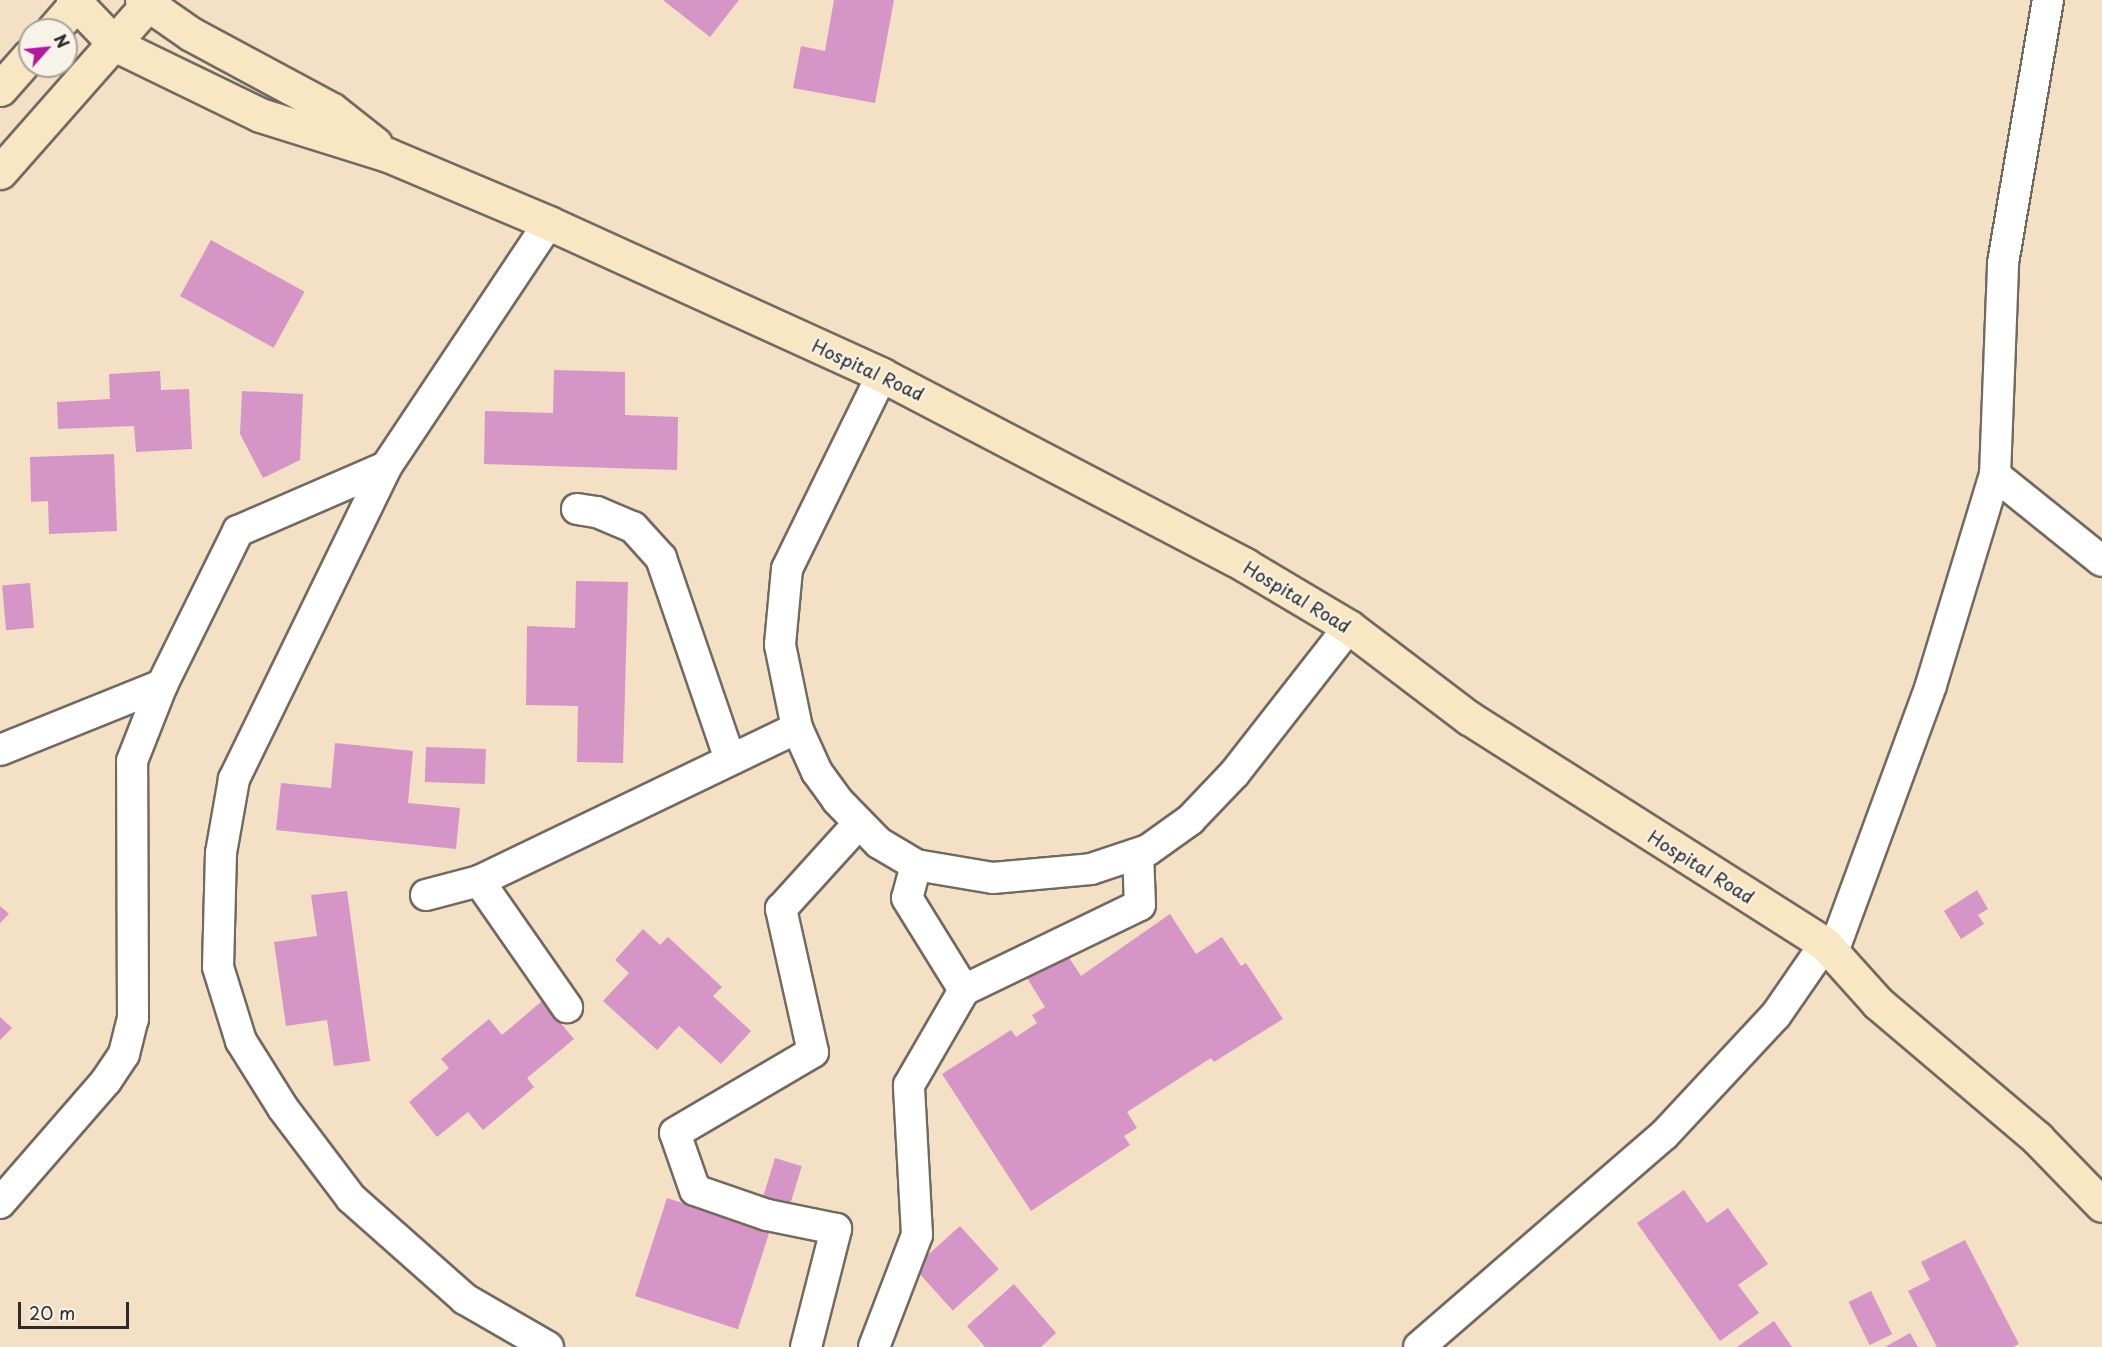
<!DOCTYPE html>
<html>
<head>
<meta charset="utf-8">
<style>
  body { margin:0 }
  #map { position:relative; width:2102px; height:1347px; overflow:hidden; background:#f3e0c5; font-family:"Playpen Sans",sans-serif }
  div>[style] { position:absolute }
  .building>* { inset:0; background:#d595c6; transform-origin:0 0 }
  .roads { filter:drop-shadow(2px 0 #716a61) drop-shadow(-2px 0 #716a61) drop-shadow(0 2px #716a61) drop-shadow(0 -2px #716a61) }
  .street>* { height:30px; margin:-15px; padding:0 15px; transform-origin:15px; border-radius:15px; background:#fff }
  .secondary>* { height:33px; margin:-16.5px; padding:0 16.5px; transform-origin:16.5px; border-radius:16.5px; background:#f9e7c3 }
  span { translate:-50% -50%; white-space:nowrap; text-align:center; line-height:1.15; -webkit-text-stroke:4.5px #f7f3e8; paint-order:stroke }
  .street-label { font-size:18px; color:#2b2b2b }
  .north { position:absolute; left:18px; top:18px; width:60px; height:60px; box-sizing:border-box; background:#f7f3e8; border:2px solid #a5a39c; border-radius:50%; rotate:63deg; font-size:16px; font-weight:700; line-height:24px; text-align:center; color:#2b2b2b }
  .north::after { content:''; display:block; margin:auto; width:21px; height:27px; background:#b5179e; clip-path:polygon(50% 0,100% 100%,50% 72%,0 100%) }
  .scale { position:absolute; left:18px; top:1302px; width:111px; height:27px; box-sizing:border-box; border:3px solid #2b2b2b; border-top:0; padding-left:8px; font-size:18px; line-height:21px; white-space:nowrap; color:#2b2b2b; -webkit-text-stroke:4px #f7f3e8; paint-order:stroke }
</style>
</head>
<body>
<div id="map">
  <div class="building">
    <div style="clip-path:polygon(663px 0,739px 0,710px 37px)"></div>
    <div style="clip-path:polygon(834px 0,894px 0,875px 103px,793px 88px,801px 46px,825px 51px)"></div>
    <div style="left:211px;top:240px;width:107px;height:64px;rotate:29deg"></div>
    <div style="clip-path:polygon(554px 370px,625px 372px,625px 415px,678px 417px,677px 470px,484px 464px,485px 411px,553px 413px)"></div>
    <div style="clip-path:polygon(160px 371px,161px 390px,189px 389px,192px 449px,136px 452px,134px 426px,58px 429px,57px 402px,110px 399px,109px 374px)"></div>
    <div style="clip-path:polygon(242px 391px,303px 394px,300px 460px,263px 478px,240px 434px)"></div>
    <div style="clip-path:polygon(114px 454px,117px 531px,49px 534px,48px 501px,31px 502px,30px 457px)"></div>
    <div style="clip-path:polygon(576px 581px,628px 582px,623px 763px,577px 762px,578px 706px,526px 705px,527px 626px,575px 628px)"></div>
    <div style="left:30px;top:583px;width:45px;height:28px;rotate:85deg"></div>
    <div style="clip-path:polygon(335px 743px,413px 751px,408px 803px,460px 808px,456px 849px,276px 830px,281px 783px,331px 788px)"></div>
    <div style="left:426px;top:747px;width:60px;height:35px;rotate:2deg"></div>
    <div style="clip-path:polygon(1977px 890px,1988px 909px,1978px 915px,1984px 924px,1961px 939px,1944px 911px)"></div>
    <div style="clip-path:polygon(347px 891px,370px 1061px,334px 1066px,327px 1020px,286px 1026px,274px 942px,317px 936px,311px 895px)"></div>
    <div style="clip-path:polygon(0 906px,9px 914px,0 923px)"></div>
    <div style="clip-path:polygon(1170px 914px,1196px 954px,1222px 937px,1241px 966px,1246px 963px,1283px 1019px,1214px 1062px,1211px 1058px,1127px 1112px,1137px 1128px,1124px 1136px,1130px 1145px,1031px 1211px,942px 1074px,1011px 1030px,1016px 1037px,1037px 1023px,1032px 1015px,1045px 1007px,1027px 978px,1066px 953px,1081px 976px)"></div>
    <div style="clip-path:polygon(643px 929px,660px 945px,668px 937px,722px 987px,713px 996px,751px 1031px,721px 1064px,679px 1026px,657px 1050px,603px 1001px,629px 973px,615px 960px)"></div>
    <div style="clip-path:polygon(542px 1001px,574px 1039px,527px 1078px,534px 1087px,483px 1130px,468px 1112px,437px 1137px,409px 1102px,449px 1068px,441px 1059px,489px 1019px,502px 1035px)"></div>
    <div style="clip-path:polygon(0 1017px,12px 1028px,0 1040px)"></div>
    <div style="left:775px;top:1158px;width:28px;height:46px;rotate:17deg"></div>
    <div style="clip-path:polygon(1684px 1190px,1707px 1223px,1728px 1208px,1768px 1264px,1738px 1285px,1759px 1313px,1720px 1341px,1637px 1223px)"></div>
    <div style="left:667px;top:1198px;width:108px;height:103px;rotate:18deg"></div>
    <div style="left:960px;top:1226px;width:58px;height:62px;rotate:48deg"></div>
    <div style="clip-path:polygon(1965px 1240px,2019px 1344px,2013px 1347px,1937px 1347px,1908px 1291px,1930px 1280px,1921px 1262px)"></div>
    <div style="clip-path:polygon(1014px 1284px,1056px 1333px,1041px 1347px,985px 1347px,967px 1326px)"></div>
    <div style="left:1871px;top:1291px;width:48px;height:25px;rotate:64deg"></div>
    <div style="clip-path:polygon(1774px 1321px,1792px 1347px,1737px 1347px)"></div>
    <div style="clip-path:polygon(1910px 1333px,1918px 1347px,1885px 1347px)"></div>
  </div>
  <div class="roads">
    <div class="street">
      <div style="left:882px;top:375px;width:216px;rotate:116.1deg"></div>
      <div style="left:787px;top:569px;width:76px;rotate:95.3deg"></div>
      <div style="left:780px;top:645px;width:85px;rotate:78.4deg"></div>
      <div style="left:797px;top:728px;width:48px;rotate:65.6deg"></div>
      <div style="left:817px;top:772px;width:34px;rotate:54deg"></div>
      <div style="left:837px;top:800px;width:60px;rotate:45.7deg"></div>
      <div style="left:879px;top:843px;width:43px;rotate:30.7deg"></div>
      <div style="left:916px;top:865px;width:78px;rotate:9.6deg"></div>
      <div style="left:993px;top:878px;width:98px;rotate:-5.2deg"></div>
      <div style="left:1091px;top:869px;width:60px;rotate:-18.4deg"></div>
      <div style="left:1148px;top:850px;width:52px;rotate:-35.5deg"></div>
      <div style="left:1190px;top:820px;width:64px;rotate:-46.3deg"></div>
      <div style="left:1234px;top:774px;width:187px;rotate:-52deg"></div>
      <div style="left:1995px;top:475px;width:137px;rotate:38.8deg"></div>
      <div style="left:577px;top:509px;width:20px;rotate:9deg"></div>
      <div style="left:597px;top:512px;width:39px;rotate:23deg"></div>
      <div style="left:633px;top:527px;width:42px;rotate:47.9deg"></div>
      <div style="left:661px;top:558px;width:213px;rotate:71.1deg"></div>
      <div style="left:0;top:750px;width:175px;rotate:-21.9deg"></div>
      <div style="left:916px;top:865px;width:34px;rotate:105deg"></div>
      <div style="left:907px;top:898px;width:108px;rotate:58.2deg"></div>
      <div style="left:964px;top:990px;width:195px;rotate:-25.8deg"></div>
      <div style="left:1140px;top:905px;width:51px;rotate:-92.2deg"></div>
      <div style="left:479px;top:881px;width:154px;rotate:55.1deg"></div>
      <div style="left:426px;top:895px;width:55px;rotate:-14.8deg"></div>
      <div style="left:479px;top:881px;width:353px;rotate:-25.7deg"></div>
      <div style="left:1833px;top:952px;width:284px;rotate:-69.8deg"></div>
      <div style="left:1931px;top:685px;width:220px;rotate:-73.1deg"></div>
      <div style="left:1995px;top:475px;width:212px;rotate:-87.8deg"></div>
      <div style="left:2003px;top:263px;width:267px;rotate:-80.3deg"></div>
      <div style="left:0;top:1203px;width:162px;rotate:-49deg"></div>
      <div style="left:106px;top:1081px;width:32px;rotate:-56deg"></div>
      <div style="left:124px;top:1054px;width:36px;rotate:-76deg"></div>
      <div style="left:133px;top:1019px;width:258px;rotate:-90.2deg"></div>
      <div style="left:132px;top:761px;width:82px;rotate:-68.5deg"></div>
      <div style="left:162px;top:685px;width:172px;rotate:-63.7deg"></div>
      <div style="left:238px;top:531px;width:161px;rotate:-23.4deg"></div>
      <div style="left:548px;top:1347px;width:96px;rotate:-150deg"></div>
      <div style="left:465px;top:1299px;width:152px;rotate:-138.5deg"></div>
      <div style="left:351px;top:1198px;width:113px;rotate:-127.1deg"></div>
      <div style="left:283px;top:1108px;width:79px;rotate:-122.1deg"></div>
      <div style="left:241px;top:1041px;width:77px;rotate:-107.3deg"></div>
      <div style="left:218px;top:967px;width:114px;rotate:-88.5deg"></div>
      <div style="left:221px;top:853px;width:75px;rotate:-80deg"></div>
      <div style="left:234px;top:779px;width:347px;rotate:-64deg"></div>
      <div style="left:386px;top:467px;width:293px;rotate:-56.3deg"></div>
      <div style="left:806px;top:1347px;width:122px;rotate:-75.7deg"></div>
      <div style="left:836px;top:1229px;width:70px;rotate:-168.5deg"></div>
      <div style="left:767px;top:1215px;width:76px;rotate:-160.9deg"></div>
      <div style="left:695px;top:1190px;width:60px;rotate:-109.3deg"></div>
      <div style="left:675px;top:1133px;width:160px;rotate:-30.4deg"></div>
      <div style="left:813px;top:1052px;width:147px;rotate:-102.6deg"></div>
      <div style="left:781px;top:909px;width:116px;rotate:-47.8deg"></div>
      <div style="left:874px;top:1347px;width:120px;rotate:-69deg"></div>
      <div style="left:917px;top:1235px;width:150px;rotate:-93.1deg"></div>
      <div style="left:909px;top:1085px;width:110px;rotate:-59.9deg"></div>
      <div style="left:1419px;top:1347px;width:324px;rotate:-40.9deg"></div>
      <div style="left:1664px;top:1135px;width:164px;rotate:-47deg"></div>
      <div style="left:1776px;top:1015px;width:86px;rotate:-55.4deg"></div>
    </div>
    <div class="secondary">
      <div style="left:73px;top:0;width:62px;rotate:46.3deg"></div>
      <div style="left:116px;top:45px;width:160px;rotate:25.9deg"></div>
      <div style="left:260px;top:115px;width:134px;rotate:17.4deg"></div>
      <div style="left:388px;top:155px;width:175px;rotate:22.9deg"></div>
      <div style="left:549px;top:223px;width:366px;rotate:24.5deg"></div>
      <div style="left:882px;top:375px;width:410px;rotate:27.6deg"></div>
      <div style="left:1245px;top:565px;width:121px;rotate:30.8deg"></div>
      <div style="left:1349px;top:627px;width:151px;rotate:37.2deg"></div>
      <div style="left:1469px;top:718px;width:422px;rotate:32.4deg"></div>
      <div style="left:1825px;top:944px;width:79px;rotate:48.1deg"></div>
      <div style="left:1878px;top:1003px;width:209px;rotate:40.3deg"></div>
      <div style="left:2037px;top:1138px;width:93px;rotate:45.9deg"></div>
      <div style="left:142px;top:0;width:60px;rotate:34.8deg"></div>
      <div style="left:191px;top:34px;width:160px;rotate:28.3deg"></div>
      <div style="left:332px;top:110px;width:55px;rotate:38.3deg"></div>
      <div style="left:53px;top:30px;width:40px;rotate:-49deg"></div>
      <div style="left:0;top:89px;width:45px;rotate:-48.6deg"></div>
      <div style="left:0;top:172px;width:222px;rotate:-48.6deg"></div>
    </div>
  </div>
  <div class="street-label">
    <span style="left:868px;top:370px;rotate:25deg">Hospital Road</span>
    <span style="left:1297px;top:597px;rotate:31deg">Hospital Road</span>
    <span style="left:1701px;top:867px;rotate:32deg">Hospital Road</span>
  </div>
  <div class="north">N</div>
  <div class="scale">20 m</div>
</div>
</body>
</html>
